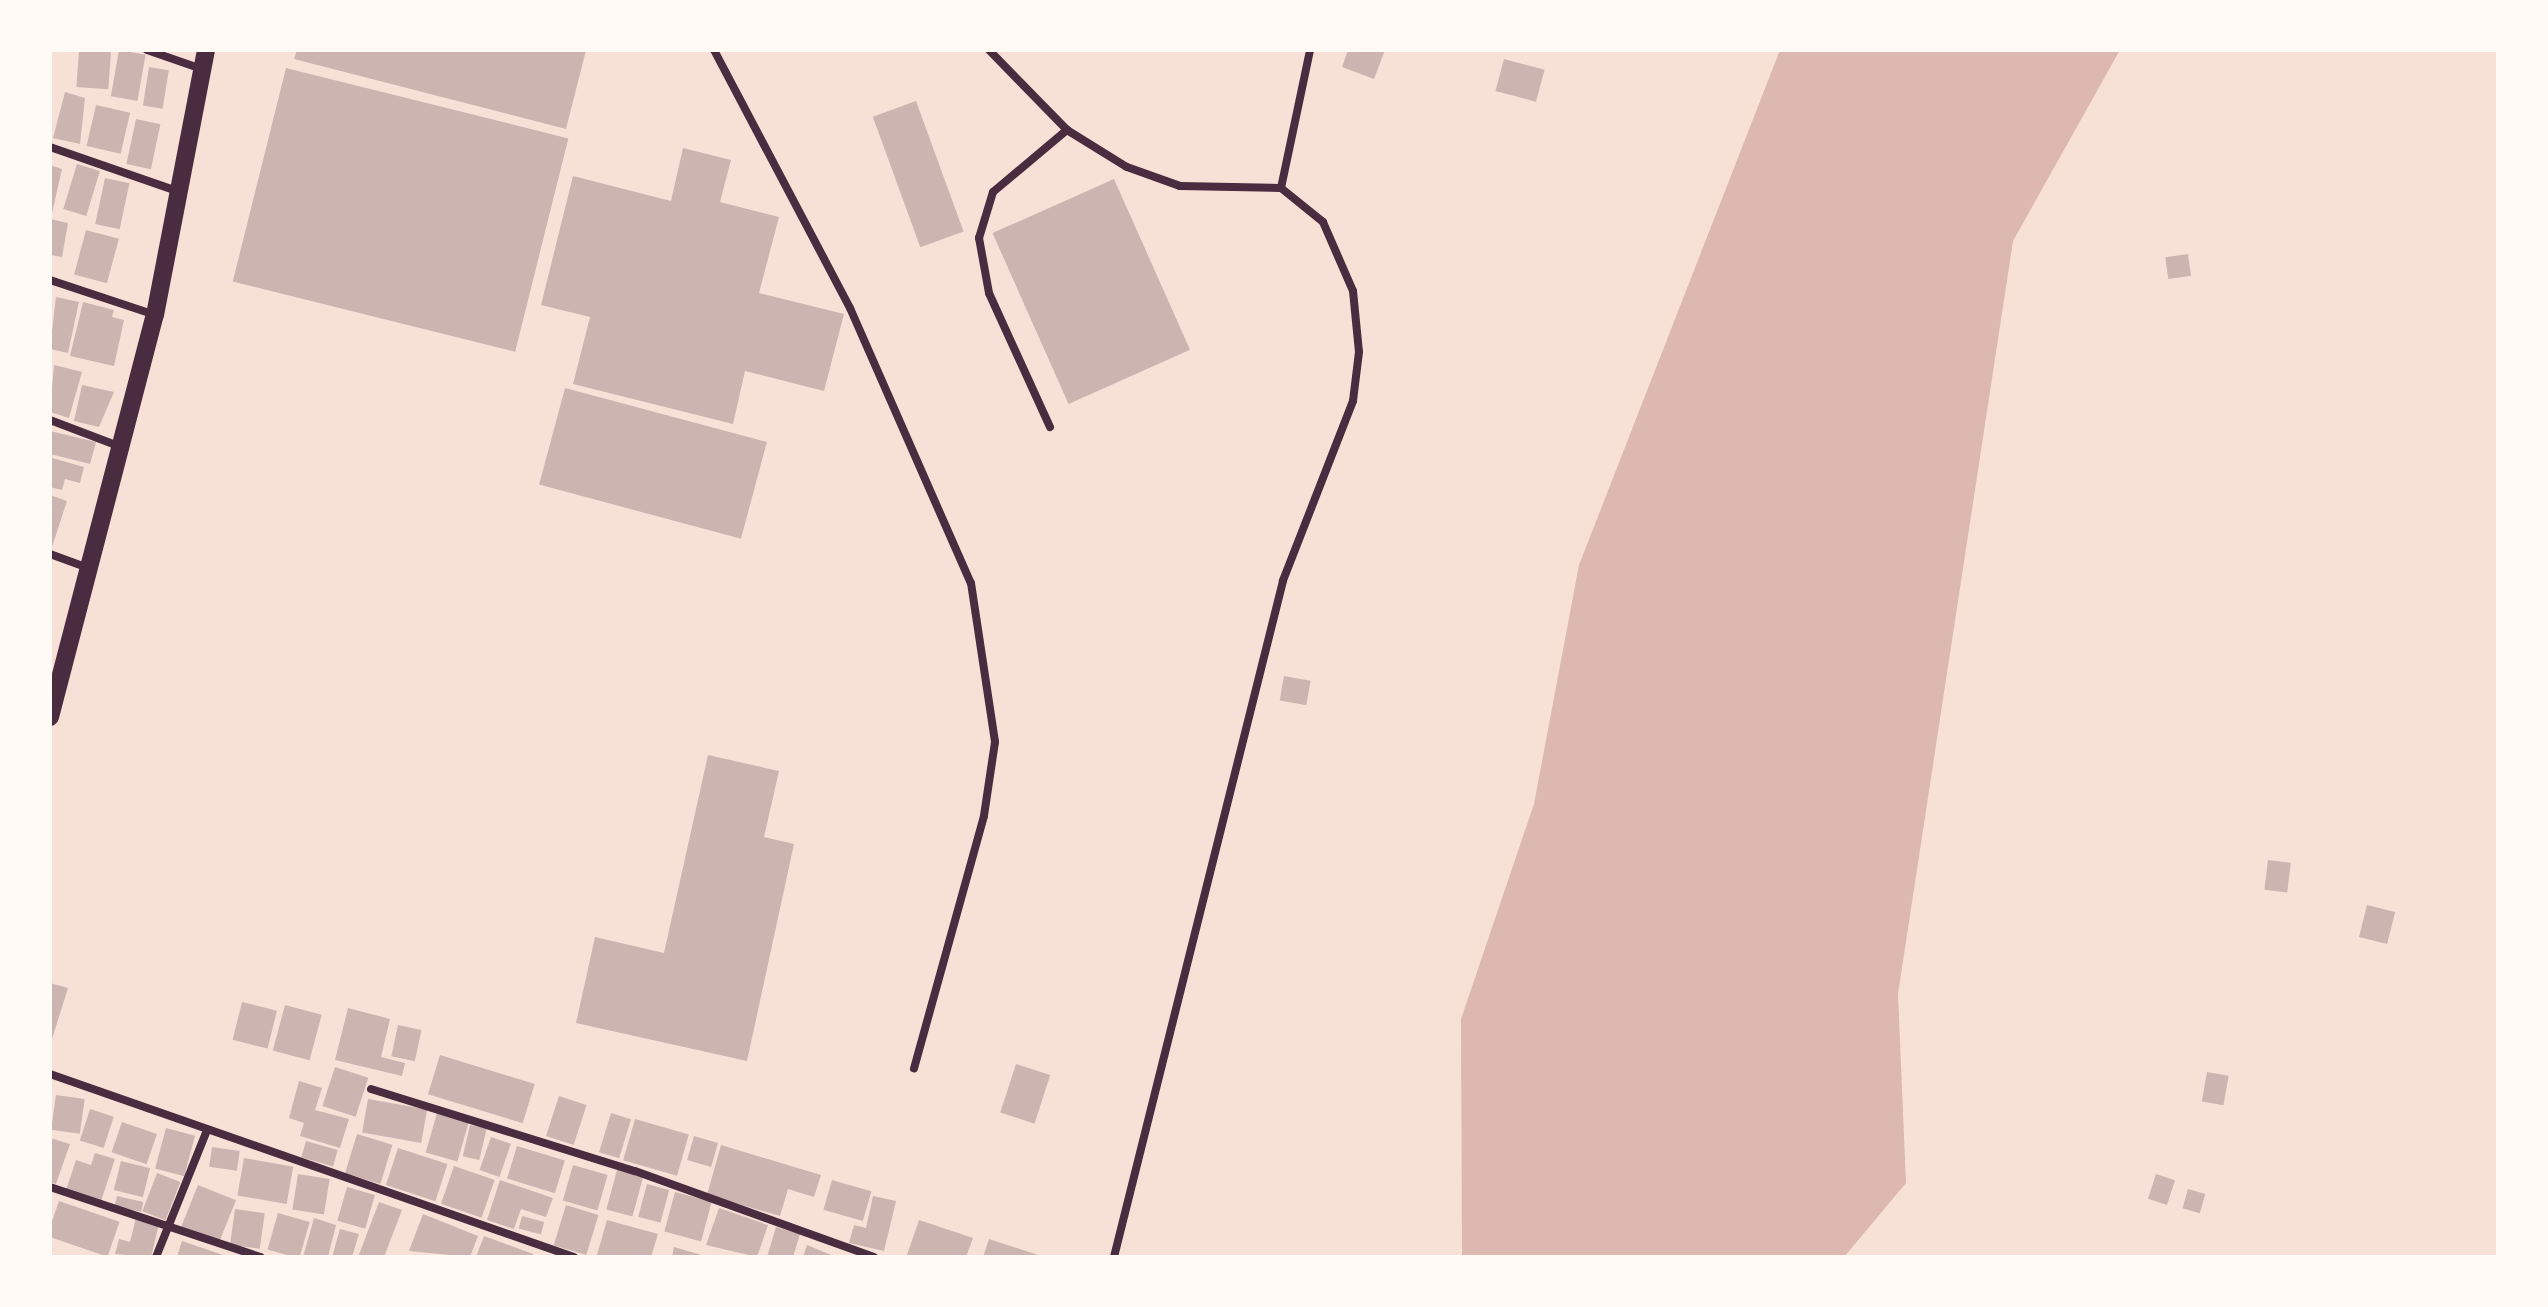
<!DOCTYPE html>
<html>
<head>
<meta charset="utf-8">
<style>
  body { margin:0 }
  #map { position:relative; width:2548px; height:1307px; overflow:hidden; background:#f7e1d7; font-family:"Asap Condensed",sans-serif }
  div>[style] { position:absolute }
  .water>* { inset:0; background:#dcb8b0 }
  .building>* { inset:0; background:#ccb4b1; transform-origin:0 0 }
  .service>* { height:8px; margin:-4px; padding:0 4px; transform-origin:4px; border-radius:4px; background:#4a2c40 }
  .tertiary>* { height:18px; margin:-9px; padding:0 9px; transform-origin:9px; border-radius:9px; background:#4a2c40 }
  span { translate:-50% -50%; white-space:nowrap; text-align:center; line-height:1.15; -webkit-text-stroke:10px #fffaf5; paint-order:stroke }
  .frame { position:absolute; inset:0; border:52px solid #fffaf5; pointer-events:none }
</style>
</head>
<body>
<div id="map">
  <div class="water">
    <div style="clip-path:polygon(1780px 50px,2120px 50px,2013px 241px,1898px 994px,1906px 1183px,1844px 1257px,1462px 1257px,1461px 1019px,1534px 804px,1579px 565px)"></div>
  </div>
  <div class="building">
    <div style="left:79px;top:50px;width:32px;height:37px;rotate:4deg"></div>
    <div style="left:119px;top:50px;width:27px;height:47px;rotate:10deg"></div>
    <div style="clip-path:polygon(297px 50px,586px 50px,566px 129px,294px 59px)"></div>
    <div style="clip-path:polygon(1348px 50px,1385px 50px,1374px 79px,1342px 67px)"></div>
    <div style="left:1504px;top:59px;width:42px;height:33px;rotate:15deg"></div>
    <div style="left:149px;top:67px;width:20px;height:39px;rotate:9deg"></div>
    <div style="left:286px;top:68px;width:291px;height:220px;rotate:14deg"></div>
    <div style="clip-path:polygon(65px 92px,85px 98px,80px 144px,53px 138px)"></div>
    <div style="left:916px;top:101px;width:139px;height:46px;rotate:70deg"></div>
    <div style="left:96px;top:105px;width:35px;height:42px;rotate:13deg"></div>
    <div style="left:136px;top:119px;width:25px;height:46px;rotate:12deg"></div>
    <div style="clip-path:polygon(683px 148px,731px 160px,720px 202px,779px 217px,759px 293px,844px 314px,824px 391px,745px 371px,733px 424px,573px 384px,590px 317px,541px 305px,573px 176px,671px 201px)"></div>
    <div style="left:77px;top:164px;width:24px;height:47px;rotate:17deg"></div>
    <div style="clip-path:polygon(50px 165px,62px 169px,52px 213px,50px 213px)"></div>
    <div style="left:105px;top:178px;width:25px;height:47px;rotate:12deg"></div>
    <div style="left:1114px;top:179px;width:187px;height:133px;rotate:66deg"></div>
    <div style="clip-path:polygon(50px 219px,68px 223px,62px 257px,50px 255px)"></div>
    <div style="left:86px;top:230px;width:34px;height:46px;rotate:15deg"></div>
    <div style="left:2188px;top:254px;width:22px;height:23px;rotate:82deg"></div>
    <div style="clip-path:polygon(56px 297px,79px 302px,68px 353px,50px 349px)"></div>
    <div style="clip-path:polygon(83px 302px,114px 310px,112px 317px,124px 320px,114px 366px,70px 356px)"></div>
    <div style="clip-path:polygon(54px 365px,82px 372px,69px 418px,50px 412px)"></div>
    <div style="clip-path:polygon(82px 385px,114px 392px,99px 427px,74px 421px)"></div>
    <div style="left:565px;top:388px;width:209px;height:100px;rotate:15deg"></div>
    <div style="clip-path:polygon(50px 431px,96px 442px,90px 464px,50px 454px)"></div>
    <div style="clip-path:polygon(52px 458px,84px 467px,80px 483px,65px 479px,62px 490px,50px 487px)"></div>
    <div style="clip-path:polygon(50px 495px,67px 501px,51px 550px,50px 550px)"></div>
    <div style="left:1284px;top:676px;width:27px;height:25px;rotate:10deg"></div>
    <div style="clip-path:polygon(708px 755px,779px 771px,764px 837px,794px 844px,747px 1061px,576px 1023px,595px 937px,664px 953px)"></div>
    <div style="left:2268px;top:860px;width:23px;height:30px;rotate:7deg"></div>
    <div style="left:2367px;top:905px;width:29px;height:33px;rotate:14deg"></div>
    <div style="clip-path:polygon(50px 983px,68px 988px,51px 1042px,50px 1042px)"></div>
    <div style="left:242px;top:1002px;width:36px;height:39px;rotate:14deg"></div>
    <div style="left:285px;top:1005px;width:38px;height:47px;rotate:15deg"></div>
    <div style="clip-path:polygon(348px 1008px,390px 1019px,381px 1057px,405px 1063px,402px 1076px,335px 1060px)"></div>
    <div style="left:398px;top:1025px;width:24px;height:32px;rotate:12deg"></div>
    <div style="left:440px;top:1055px;width:99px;height:41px;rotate:17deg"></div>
    <div style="left:1016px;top:1064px;width:36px;height:51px;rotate:18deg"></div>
    <div style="left:335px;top:1067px;width:35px;height:41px;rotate:18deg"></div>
    <div style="left:2207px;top:1072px;width:22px;height:30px;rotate:10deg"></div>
    <div style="clip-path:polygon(299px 1081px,322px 1088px,315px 1110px,349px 1119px,340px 1148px,300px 1136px,304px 1123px,289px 1118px)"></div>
    <div style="left:56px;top:1095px;width:29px;height:35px;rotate:8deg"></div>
    <div style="left:559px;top:1096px;width:29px;height:42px;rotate:18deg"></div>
    <div style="left:368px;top:1099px;width:60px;height:34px;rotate:10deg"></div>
    <div style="left:90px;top:1109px;width:25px;height:33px;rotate:18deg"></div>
    <div style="left:437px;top:1113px;width:33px;height:41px;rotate:16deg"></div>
    <div style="left:611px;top:1113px;width:21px;height:41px;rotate:17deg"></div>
    <div style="left:635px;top:1119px;width:56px;height:43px;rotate:16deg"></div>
    <div style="left:122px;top:1122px;width:37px;height:32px;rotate:19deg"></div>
    <div style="left:470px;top:1125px;width:17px;height:32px;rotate:13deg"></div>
    <div style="left:166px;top:1128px;width:30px;height:42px;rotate:15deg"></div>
    <div style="left:357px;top:1134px;width:37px;height:41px;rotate:17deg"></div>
    <div style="left:694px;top:1136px;width:25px;height:25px;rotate:16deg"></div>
    <div style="left:491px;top:1137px;width:21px;height:35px;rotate:19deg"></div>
    <div style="clip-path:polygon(50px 1138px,70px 1144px,56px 1184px,50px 1182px)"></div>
    <div style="left:306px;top:1141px;width:33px;height:17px;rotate:16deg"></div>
    <div style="clip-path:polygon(721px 1145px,821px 1175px,814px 1197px,788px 1189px,780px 1216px,707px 1195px)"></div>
    <div style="left:517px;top:1146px;width:50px;height:34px;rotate:17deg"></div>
    <div style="left:212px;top:1147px;width:28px;height:20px;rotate:8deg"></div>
    <div style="left:398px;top:1148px;width:52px;height:39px;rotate:18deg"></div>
    <div style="clip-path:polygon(95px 1153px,115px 1159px,101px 1201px,66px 1190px,76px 1160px,91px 1165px)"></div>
    <div style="left:244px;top:1158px;width:50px;height:38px;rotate:10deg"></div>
    <div style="left:121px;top:1161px;width:30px;height:30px;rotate:14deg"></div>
    <div style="left:573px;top:1165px;width:36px;height:37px;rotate:16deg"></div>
    <div style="left:454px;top:1166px;width:43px;height:40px;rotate:19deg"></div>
    <div style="left:617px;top:1170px;width:27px;height:41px;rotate:15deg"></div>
    <div style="left:157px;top:1173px;width:25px;height:41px;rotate:21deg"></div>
    <div style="left:298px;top:1174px;width:32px;height:36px;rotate:9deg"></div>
    <div style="left:2156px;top:1174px;width:20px;height:26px;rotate:18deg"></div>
    <div style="clip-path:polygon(500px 1180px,553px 1198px,546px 1217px,521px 1209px,514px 1229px,487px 1220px)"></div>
    <div style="left:832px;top:1180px;width:41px;height:31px;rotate:16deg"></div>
    <div style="left:647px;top:1184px;width:23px;height:34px;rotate:15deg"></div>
    <div style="left:198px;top:1185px;width:41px;height:45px;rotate:22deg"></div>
    <div style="left:347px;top:1187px;width:29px;height:35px;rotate:16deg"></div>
    <div style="left:2188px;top:1189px;width:18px;height:20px;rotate:16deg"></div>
    <div style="left:675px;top:1192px;width:38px;height:41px;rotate:15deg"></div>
    <div style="left:117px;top:1196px;width:27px;height:10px;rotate:13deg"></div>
    <div style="clip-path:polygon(873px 1196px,896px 1201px,884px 1251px,849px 1243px,854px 1225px,866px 1228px)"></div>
    <div style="left:59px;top:1201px;width:64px;height:37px;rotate:19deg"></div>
    <div style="clip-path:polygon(379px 1202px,402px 1210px,384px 1257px,358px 1257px)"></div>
    <div style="left:566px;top:1205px;width:34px;height:42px;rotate:17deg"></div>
    <div style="clip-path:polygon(719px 1208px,768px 1225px,757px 1257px,706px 1245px)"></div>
    <div style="left:235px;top:1209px;width:30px;height:36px;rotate:8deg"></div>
    <div style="left:278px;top:1213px;width:33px;height:38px;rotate:16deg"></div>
    <div style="clip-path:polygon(423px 1214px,478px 1236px,470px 1257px,409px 1251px)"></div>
    <div style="left:522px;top:1216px;width:23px;height:13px;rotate:15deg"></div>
    <div style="clip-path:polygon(136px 1218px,159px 1224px,151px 1257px,115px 1254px,119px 1239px,130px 1242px)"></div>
    <div style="clip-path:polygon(314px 1218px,336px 1225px,328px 1257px,303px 1257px)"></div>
    <div style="clip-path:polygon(607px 1220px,658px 1234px,651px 1257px,597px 1255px)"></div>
    <div style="clip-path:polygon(919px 1220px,973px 1238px,966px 1257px,907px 1255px)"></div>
    <div style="clip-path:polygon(776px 1227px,800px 1234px,793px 1257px,767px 1257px)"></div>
    <div style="clip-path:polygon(340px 1229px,359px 1234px,352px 1257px,332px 1257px)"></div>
    <div style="clip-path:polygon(484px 1236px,533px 1254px,532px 1257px,476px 1257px)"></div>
    <div style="clip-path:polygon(989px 1239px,1041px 1256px,1041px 1257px,983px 1257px)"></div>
    <div style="clip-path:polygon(182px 1241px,226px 1256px,226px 1257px,177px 1257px)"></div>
    <div style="clip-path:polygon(807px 1245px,836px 1257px,803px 1257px)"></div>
    <div style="clip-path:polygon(674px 1247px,705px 1256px,705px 1257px,672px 1257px)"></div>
  </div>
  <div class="service">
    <div style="left:147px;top:50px;width:58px;rotate:19.1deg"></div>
    <div style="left:714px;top:50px;width:292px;rotate:62.2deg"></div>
    <div style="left:850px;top:308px;width:300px;rotate:66.3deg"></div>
    <div style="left:971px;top:583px;width:161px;rotate:81.4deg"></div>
    <div style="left:995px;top:742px;width:75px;rotate:98.5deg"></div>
    <div style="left:984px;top:816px;width:262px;rotate:105.5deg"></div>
    <div style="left:989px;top:50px;width:112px;rotate:45.7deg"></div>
    <div style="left:1067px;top:130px;width:70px;rotate:31.7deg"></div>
    <div style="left:1127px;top:167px;width:56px;rotate:19.7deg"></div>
    <div style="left:1180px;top:186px;width:101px;rotate:1.1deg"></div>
    <div style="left:1281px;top:188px;width:54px;rotate:39deg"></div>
    <div style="left:1323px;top:222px;width:75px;rotate:66.5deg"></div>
    <div style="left:1353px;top:291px;width:61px;rotate:84.4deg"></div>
    <div style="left:1359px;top:352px;width:49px;rotate:97deg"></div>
    <div style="left:1353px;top:401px;width:193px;rotate:111.3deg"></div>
    <div style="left:1283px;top:581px;width:697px;rotate:104.04deg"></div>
    <div style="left:50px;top:147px;width:134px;rotate:19.1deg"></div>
    <div style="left:1281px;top:188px;width:141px;rotate:-78.1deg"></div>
    <div style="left:50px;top:280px;width:111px;rotate:18.4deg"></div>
    <div style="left:50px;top:420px;width:76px;rotate:20.8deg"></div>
    <div style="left:1050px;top:427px;width:147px;rotate:-114.5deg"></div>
    <div style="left:989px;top:293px;width:56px;rotate:-100.3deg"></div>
    <div style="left:979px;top:238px;width:48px;rotate:-73.1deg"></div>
    <div style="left:993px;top:192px;width:97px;rotate:-40deg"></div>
    <div style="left:50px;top:554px;width:40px;rotate:20.2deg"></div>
    <div style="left:50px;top:1074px;width:555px;rotate:19.25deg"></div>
    <div style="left:371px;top:1089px;width:276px;rotate:17.3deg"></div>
    <div style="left:635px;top:1171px;width:254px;rotate:19.8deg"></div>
    <div style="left:50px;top:1187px;width:222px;rotate:18.4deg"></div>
    <div style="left:156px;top:1257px;width:137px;rotate:-68.1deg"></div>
  </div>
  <div class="tertiary">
    <div style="left:50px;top:717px;width:415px;rotate:-75.4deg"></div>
    <div style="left:155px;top:315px;width:270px;rotate:-79.1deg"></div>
  </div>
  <div class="frame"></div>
</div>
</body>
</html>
